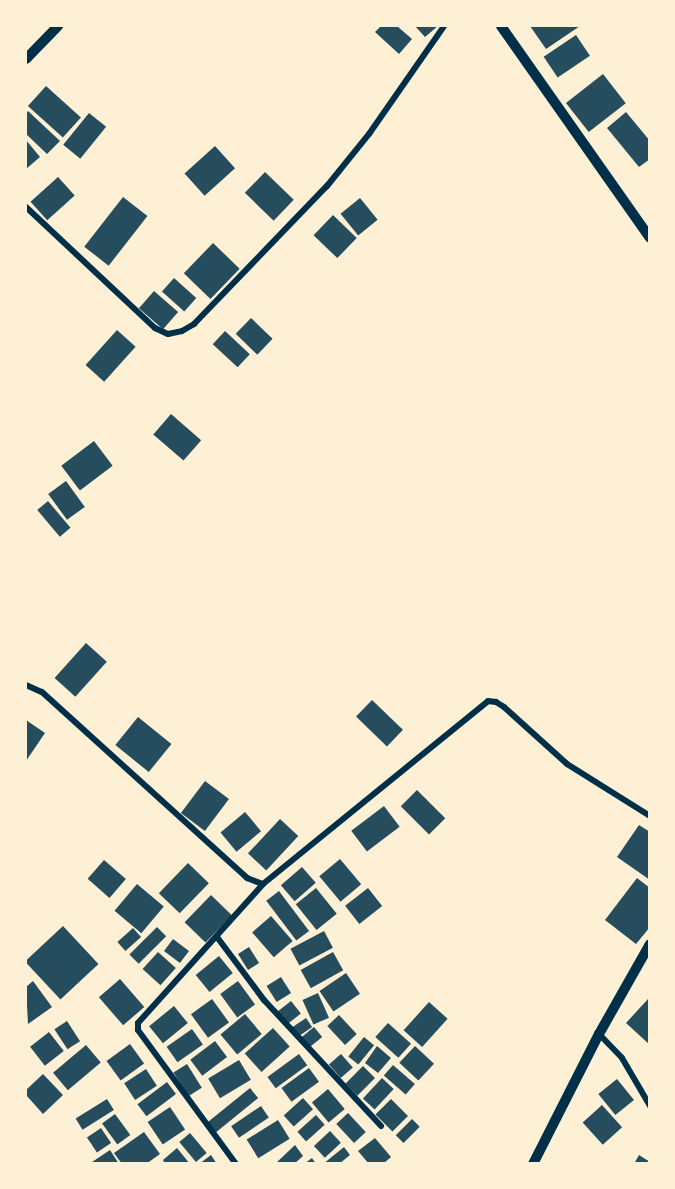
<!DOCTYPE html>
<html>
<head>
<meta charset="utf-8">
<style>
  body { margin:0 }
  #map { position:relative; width:675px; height:1189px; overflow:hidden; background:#fdf0d5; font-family:"Sofia Sans Condensed",sans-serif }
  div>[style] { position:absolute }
  .building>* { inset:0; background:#264d5e; transform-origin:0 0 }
  .minor>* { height:6px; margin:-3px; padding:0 3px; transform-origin:3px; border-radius:3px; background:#003049 }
  .tertiary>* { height:10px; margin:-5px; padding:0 5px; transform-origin:5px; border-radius:5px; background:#003049 }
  span { translate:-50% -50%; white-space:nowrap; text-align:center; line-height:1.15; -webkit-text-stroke:6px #fdf0d5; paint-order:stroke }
  .frame { position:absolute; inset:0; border:27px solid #fdf0d5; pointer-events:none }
</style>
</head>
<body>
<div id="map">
  <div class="building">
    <div style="clip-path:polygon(381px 26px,397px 26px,412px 39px,399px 54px,375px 32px)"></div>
    <div style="clip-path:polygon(415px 26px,438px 26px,425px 37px)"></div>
    <div style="clip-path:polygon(530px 26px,580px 26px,546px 49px)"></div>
    <div style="left:576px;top:35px;width:25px;height:39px;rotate:56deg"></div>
    <div style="left:603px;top:74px;width:37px;height:47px;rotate:52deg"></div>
    <div style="left:46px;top:86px;width:47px;height:27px;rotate:42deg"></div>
    <div style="clip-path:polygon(28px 111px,60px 141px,47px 154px,26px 134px,26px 114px)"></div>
    <div style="clip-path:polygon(626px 112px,650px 141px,650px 159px,639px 167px,607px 128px)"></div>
    <div style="left:89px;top:113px;width:22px;height:41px;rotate:39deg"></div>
    <div style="clip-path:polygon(26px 140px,40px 157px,26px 169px)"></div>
    <div style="left:215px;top:146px;width:30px;height:41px;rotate:48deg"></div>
    <div style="left:265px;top:172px;width:40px;height:29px;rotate:44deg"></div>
    <div style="left:58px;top:177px;width:25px;height:37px;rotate:48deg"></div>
    <div style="left:123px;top:197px;width:31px;height:63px;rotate:38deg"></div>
    <div style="left:360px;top:198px;width:28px;height:25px;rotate:51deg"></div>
    <div style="left:333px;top:215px;width:33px;height:28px;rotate:44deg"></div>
    <div style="left:213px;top:243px;width:37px;height:42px;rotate:44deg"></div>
    <div style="left:174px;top:278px;width:30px;height:18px;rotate:42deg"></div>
    <div style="left:154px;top:291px;width:32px;height:23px;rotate:41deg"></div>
    <div style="left:251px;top:318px;width:30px;height:22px;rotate:44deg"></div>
    <div style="left:117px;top:330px;width:25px;height:47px;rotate:42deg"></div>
    <div style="left:225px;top:331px;width:34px;height:18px;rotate:43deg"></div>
    <div style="left:171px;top:414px;width:40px;height:27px;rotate:41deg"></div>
    <div style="left:94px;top:441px;width:31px;height:41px;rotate:53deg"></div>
    <div style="left:66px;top:481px;width:32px;height:22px;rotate:54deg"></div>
    <div style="left:48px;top:501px;width:35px;height:14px;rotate:50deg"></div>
    <div style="left:86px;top:643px;width:28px;height:47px;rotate:42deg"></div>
    <div style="left:372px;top:700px;width:43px;height:23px;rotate:44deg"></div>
    <div style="left:138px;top:717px;width:43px;height:36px;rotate:39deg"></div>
    <div style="clip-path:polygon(26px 720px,45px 733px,26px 761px)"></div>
    <div style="left:205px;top:781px;width:30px;height:40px;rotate:37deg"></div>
    <div style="left:417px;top:790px;width:40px;height:23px;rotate:45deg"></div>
    <div style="left:384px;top:806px;width:26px;height:41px;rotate:53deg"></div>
    <div style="left:245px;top:812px;width:25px;height:32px;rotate:50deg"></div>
    <div style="left:280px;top:819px;width:25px;height:47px;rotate:43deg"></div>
    <div style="clip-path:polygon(639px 825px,650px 832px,650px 880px,617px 857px)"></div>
    <div style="left:340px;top:859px;width:33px;height:27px;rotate:50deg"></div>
    <div style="left:104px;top:860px;width:29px;height:25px;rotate:41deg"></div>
    <div style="left:188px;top:863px;width:29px;height:42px;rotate:44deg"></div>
    <div style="left:302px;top:867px;width:21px;height:28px;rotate:49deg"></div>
    <div style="clip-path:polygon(637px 878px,650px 888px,650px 927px,636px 944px,605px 920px)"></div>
    <div style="left:137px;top:884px;width:35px;height:35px;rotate:40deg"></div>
    <div style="left:316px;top:888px;width:33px;height:26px;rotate:51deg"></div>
    <div style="left:368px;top:888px;width:23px;height:29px;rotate:52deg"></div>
    <div style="left:279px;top:891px;width:50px;height:16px;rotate:53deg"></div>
    <div style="left:211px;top:895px;width:29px;height:38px;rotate:44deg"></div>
    <div style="left:271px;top:916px;width:33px;height:25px;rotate:49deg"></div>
    <div style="left:63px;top:926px;width:52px;height:52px;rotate:47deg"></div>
    <div style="left:157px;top:927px;width:13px;height:39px;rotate:45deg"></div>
    <div style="left:133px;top:928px;width:12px;height:21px;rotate:48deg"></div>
    <div style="left:324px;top:931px;width:19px;height:38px;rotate:62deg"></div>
    <div style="left:173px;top:939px;width:20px;height:15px;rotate:37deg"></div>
    <div style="left:249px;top:947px;width:19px;height:13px;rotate:58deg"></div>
    <div style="left:158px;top:952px;width:24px;height:23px;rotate:42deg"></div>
    <div style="left:333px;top:952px;width:21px;height:37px;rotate:61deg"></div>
    <div style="left:219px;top:956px;width:22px;height:30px;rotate:51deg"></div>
    <div style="left:346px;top:973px;width:25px;height:32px;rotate:56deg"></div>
    <div style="left:281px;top:977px;width:19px;height:17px;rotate:58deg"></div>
    <div style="left:120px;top:979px;width:37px;height:28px;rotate:49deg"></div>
    <div style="clip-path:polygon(33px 981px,52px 1007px,28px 1024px,26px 987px)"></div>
    <div style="left:238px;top:981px;width:29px;height:22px;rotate:54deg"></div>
    <div style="left:318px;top:993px;width:27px;height:17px;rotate:66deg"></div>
    <div style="left:212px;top:999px;width:29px;height:26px;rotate:54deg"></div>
    <div style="clip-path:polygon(648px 999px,650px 1001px,650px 1045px,626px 1023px)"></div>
    <div style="left:291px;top:1001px;width:16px;height:17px;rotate:52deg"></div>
    <div style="left:429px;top:1002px;width:25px;height:38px;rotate:42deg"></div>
    <div style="left:174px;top:1006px;width:22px;height:32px;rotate:51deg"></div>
    <div style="left:245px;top:1014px;width:26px;height:32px;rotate:50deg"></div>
    <div style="left:339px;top:1015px;width:26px;height:16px;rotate:47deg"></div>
    <div style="left:306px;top:1018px;width:11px;height:17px;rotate:56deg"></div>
    <div style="left:67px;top:1021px;width:24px;height:15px;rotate:57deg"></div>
    <div style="left:388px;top:1023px;width:31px;height:19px;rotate:42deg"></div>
    <div style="left:314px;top:1027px;width:13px;height:17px;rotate:51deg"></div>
    <div style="left:273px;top:1028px;width:25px;height:38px;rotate:48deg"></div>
    <div style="left:192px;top:1029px;width:19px;height:31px;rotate:55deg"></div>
    <div style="left:49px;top:1032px;width:24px;height:24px;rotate:52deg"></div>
    <div style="left:364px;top:1037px;width:13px;height:25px;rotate:39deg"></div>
    <div style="left:215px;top:1041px;width:20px;height:31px;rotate:53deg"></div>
    <div style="left:130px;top:1044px;width:24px;height:29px;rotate:54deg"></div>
    <div style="left:86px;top:1045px;width:23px;height:43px;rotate:50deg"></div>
    <div style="clip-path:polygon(377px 1046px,391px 1058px,378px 1073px,365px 1063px)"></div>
    <div style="left:415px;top:1046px;width:26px;height:23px;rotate:43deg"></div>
    <div style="left:299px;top:1054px;width:14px;height:39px;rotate:54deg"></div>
    <div style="left:341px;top:1054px;width:18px;height:16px;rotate:49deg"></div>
    <div style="left:239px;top:1060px;width:23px;height:36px;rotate:59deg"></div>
    <div style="left:187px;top:1064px;width:28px;height:16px;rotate:58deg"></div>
    <div style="left:393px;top:1065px;width:29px;height:14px;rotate:41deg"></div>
    <div style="left:363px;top:1066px;width:17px;height:25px;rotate:45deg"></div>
    <div style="left:309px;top:1068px;width:17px;height:34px;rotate:54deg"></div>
    <div style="left:146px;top:1069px;width:20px;height:26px;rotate:57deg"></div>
    <div style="clip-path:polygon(43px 1074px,63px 1095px,43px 1114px,26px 1095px,26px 1090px)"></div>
    <div style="left:382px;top:1078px;width:16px;height:28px;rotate:43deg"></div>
    <div style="left:617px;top:1079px;width:27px;height:24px;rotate:51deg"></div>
    <div style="left:167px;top:1082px;width:15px;height:37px;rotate:53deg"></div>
    <div style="left:250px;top:1088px;width:13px;height:55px;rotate:51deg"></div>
    <div style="left:328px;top:1089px;width:26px;height:21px;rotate:50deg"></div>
    <div style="left:303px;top:1098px;width:15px;height:26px;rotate:48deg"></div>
    <div style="left:107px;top:1099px;width:13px;height:37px;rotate:58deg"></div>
    <div style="left:391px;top:1099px;width:24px;height:22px;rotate:45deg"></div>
    <div style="left:602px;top:1105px;width:30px;height:26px;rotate:48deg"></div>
    <div style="left:261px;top:1106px;width:14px;height:36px;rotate:56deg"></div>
    <div style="left:170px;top:1107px;width:27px;height:27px;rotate:56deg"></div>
    <div style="left:348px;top:1113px;width:26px;height:16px;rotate:47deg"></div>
    <div style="left:115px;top:1114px;width:26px;height:16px;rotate:54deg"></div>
    <div style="left:316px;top:1115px;width:13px;height:25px;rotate:48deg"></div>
    <div style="left:412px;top:1119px;width:11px;height:23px;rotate:45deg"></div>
    <div style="left:278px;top:1120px;width:22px;height:37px;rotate:58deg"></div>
    <div style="left:101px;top:1128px;width:18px;height:17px;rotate:56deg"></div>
    <div style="left:330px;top:1131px;width:16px;height:22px;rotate:47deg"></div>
    <div style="clip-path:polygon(144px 1132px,160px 1154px,146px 1164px,122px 1164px,114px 1153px)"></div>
    <div style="left:190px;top:1133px;width:26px;height:14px;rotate:50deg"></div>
    <div style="clip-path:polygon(375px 1138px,391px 1157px,383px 1164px,369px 1164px,358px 1151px)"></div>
    <div style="clip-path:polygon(295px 1145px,303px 1156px,294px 1164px,275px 1164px)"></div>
    <div style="clip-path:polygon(344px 1147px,350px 1155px,339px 1164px,323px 1164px)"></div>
    <div style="clip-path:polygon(177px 1148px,190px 1164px,165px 1164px,163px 1160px)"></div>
    <div style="clip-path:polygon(110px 1150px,119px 1164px,89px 1164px)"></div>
    <div style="clip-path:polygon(211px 1155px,217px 1164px,199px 1164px)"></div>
    <div style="clip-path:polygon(639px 1155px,650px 1162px,650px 1164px,634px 1164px)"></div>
    <div style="clip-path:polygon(312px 1158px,316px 1164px,304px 1164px)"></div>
  </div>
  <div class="minor">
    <div style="left:26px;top:207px;width:177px;rotate:43.2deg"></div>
    <div style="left:155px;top:328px;width:14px;rotate:25deg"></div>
    <div style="left:168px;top:334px;width:14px;rotate:-12deg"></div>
    <div style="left:182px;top:331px;width:14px;rotate:-30deg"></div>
    <div style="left:194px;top:324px;width:192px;rotate:-46.1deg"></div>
    <div style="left:327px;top:186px;width:67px;rotate:-51.1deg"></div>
    <div style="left:369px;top:134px;width:131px;rotate:-55.2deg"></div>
    <div style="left:26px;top:685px;width:17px;rotate:24deg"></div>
    <div style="left:42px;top:692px;width:277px;rotate:42.2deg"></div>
    <div style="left:247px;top:878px;width:17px;rotate:21deg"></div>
    <div style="left:263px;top:884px;width:290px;rotate:-39.1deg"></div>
    <div style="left:488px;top:701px;width:8px;rotate:7deg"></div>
    <div style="left:496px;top:702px;width:9px;rotate:32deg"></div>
    <div style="left:504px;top:707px;width:85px;rotate:42.1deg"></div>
    <div style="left:567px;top:764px;width:98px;rotate:32.1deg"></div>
    <div style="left:217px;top:937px;width:79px;rotate:53.3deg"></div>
    <div style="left:264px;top:1000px;width:172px;rotate:47.1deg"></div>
    <div style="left:599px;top:1034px;width:33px;rotate:46deg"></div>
    <div style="left:622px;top:1058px;width:56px;rotate:59.7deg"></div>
    <div style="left:236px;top:1164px;width:166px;rotate:-126.2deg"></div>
    <div style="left:138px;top:1030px;width:7px;rotate:-90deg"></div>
    <div style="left:138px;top:1023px;width:187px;rotate:-48deg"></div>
  </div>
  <div class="tertiary">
    <div style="left:501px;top:26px;width:259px;rotate:54.9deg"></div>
    <div style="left:26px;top:59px;width:46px;rotate:-45.9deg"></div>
    <div style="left:533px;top:1164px;width:146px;rotate:-63.1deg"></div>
    <div style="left:599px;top:1034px;width:103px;rotate:-60.5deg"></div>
  </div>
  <div class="frame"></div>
</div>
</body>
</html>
